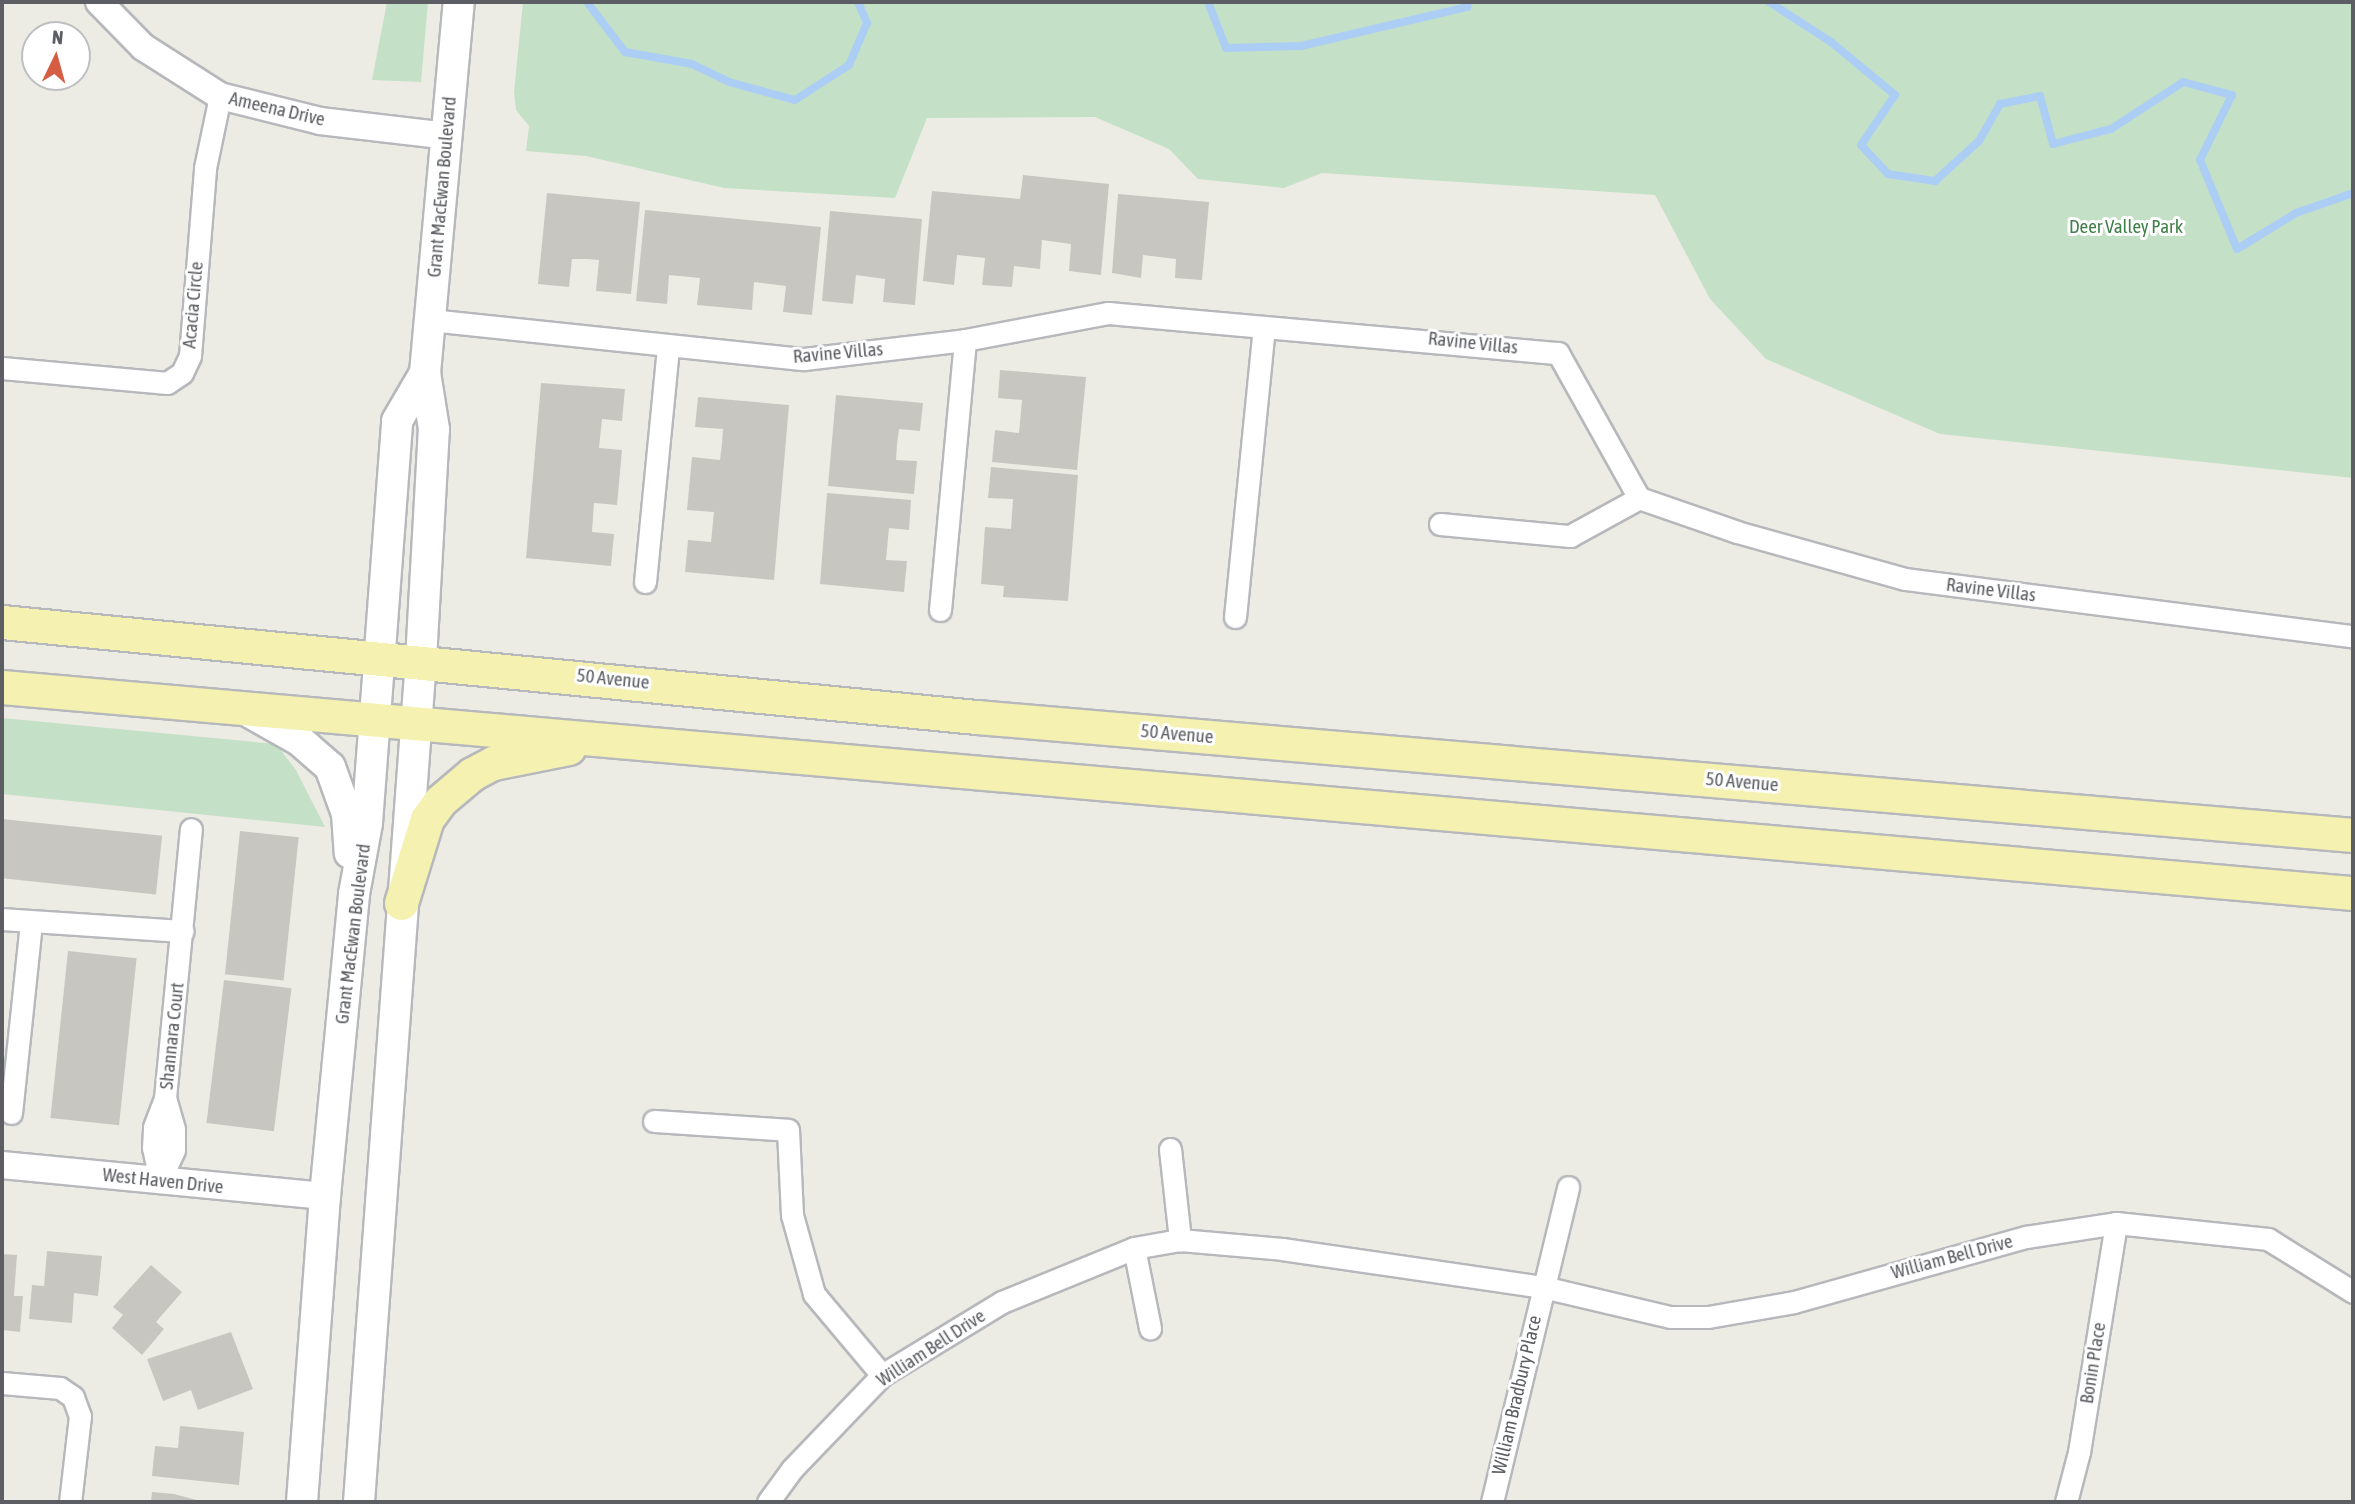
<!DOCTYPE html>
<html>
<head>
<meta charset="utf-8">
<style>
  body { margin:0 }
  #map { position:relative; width:2355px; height:1504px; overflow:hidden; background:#edece4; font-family:"Asap Condensed",sans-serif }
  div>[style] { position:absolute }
  .green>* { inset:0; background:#c4e1c7 }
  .stream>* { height:8px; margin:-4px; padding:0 4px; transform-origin:4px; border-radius:4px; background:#accef4 }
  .building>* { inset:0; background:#c8c6c1; transform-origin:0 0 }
  .roads { filter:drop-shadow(2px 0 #b6b8bc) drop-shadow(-2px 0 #b6b8bc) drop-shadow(0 2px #b6b8bc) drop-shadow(0 -2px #b6b8bc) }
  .minor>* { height:21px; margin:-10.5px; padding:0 10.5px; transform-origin:10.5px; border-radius:10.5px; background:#fff }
  .tertiary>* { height:26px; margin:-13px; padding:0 13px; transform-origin:13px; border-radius:13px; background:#fff }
  .secondary>* { height:30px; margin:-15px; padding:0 15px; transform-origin:15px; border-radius:15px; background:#fff }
  .primary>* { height:33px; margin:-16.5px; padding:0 16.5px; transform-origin:16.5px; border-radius:16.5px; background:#f5f1b1 }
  span { translate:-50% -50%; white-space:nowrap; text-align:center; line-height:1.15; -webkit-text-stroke:6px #fff; paint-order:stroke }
  .street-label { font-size:19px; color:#5c5e63 }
  .park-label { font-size:19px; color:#3f7f48 }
  .frame { position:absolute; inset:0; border:4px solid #5c5e63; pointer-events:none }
  .north { position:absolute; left:21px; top:21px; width:70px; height:70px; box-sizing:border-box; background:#fff; border:2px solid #bebfc1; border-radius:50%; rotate:5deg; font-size:19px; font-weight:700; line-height:28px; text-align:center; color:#5c5e63 }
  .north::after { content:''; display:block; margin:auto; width:24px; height:32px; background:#d45d43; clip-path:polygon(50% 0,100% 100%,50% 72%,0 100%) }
</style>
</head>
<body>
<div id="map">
  <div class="green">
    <div style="clip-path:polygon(387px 2px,428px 2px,421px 82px,372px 80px)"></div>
    <div style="clip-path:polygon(523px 2px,2353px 2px,2353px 478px,1940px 434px,1766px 359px,1710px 299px,1655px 195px,1322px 173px,1284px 188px,1198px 179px,1169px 149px,1095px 117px,927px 118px,895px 198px,724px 188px,586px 156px,526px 151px,529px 126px,516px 110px,514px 92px)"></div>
    <div style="clip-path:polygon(2px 718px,276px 744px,296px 770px,325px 827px,2px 794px)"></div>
  </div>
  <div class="stream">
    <div style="left:587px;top:2px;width:63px;rotate:52.8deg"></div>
    <div style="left:625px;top:52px;width:68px;rotate:10.2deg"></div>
    <div style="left:692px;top:64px;width:41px;rotate:25.9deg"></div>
    <div style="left:729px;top:82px;width:68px;rotate:15.3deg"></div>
    <div style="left:795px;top:100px;width:64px;rotate:-32.9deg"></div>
    <div style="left:849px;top:65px;width:46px;rotate:-66.8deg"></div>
    <div style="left:867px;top:23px;width:23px;rotate:-113deg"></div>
    <div style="left:1208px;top:2px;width:49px;rotate:68.6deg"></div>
    <div style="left:1226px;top:48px;width:75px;rotate:-1.5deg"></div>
    <div style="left:1301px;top:46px;width:171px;rotate:-13.2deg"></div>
    <div style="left:1467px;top:7px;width:5px;rotate:-79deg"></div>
    <div style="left:1769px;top:2px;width:74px;rotate:32.8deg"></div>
    <div style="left:1831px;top:42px;width:83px;rotate:39.6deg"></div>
    <div style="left:1895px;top:95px;width:60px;rotate:124.2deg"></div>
    <div style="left:1861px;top:145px;width:40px;rotate:47deg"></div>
    <div style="left:1888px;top:174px;width:48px;rotate:8.5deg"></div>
    <div style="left:1935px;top:181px;width:59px;rotate:-42.3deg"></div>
    <div style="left:1979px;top:141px;width:43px;rotate:-60.4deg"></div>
    <div style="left:2000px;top:104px;width:41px;rotate:-11.3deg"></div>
    <div style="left:2040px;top:96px;width:50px;rotate:74.8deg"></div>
    <div style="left:2053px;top:144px;width:60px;rotate:-14.5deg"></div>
    <div style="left:2111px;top:129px;width:86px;rotate:-33.1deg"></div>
    <div style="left:2183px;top:82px;width:51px;rotate:14.9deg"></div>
    <div style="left:2232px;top:95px;width:72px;rotate:116.2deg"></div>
    <div style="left:2200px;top:160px;width:96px;rotate:67.4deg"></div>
    <div style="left:2237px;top:249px;width:69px;rotate:-31.4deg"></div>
    <div style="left:2296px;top:213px;width:60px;rotate:-19.3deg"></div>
  </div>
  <div class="building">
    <div style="clip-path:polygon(1023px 175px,1109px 184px,1101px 275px,1069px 271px,1071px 244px,1042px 240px,1040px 269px,1014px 266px,1012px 287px,982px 285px,985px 258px,957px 255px,954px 285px,923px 281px,932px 191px,1020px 199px)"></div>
    <div style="clip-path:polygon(547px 193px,640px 202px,631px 294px,596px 291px,599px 260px,587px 259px,572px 259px,569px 287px,538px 284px)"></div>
    <div style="clip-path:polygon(1118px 194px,1209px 202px,1202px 280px,1175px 278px,1176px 259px,1143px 255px,1141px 278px,1112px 273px)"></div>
    <div style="clip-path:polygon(645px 210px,821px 227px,812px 315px,783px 312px,786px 286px,754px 282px,752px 310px,697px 305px,700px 278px,669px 275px,667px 304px,636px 301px)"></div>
    <div style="clip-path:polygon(830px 211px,922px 219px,915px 305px,883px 302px,885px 279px,856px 275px,853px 304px,822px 301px)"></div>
    <div style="clip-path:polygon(1000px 370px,1086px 377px,1077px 470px,992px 462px,995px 430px,1019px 433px,1022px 400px,998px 398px)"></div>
    <div style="clip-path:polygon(541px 383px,625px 389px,622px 421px,602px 419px,599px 448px,622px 450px,617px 505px,594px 503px,592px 532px,614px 534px,611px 566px,526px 558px)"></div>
    <div style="clip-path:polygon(836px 395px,923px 403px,920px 431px,899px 429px,897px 445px,896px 460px,917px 461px,914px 494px,828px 486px)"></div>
    <div style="clip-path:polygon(698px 397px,789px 405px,774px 580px,685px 572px,688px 540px,711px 542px,714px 512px,687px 510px,692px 457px,720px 460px,722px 443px,723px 429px,695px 427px)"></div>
    <div style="clip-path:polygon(991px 467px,1078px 475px,1068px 601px,1003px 597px,1004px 586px,981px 584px,985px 527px,1011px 529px,1013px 499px,988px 498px)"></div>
    <div style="clip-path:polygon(827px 493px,911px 500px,909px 530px,889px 528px,886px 560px,907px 561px,904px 592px,820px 584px)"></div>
    <div style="left:2px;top:819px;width:161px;height:59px;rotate:6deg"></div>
    <div style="left:240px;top:831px;width:59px;height:144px;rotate:6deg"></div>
    <div style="left:68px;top:951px;width:69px;height:168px;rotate:6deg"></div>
    <div style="left:224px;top:980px;width:68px;height:144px;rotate:7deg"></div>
    <div style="clip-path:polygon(47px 1251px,102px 1256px,98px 1296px,74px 1293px,72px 1323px,29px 1319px,32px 1285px,44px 1286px)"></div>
    <div style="clip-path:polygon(2px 1254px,17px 1255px,14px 1296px,23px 1296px,20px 1332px,2px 1330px)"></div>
    <div style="clip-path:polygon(151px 1265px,182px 1292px,156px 1322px,164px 1329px,142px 1355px,112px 1328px,123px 1315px,113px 1307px)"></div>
    <div style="clip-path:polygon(231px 1332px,253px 1389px,198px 1410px,191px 1390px,163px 1401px,147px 1359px)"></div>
    <div style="clip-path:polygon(180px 1426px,244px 1432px,239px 1485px,152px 1476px,155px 1446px,178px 1448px)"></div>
    <div style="clip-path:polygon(152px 1492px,174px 1494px,204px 1502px,151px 1502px)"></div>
  </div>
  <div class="roads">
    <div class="minor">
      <div style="left:430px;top:320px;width:376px;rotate:6deg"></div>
      <div style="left:804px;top:359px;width:162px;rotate:-6.7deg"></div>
      <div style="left:965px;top:340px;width:146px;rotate:-10.7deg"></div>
      <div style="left:1108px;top:313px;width:452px;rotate:5.1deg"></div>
      <div style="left:1558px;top:353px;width:166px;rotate:60.8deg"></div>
      <div style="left:1639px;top:498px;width:104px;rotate:19.1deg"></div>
      <div style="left:1737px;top:532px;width:174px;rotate:15.6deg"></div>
      <div style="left:1905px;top:579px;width:452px;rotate:7.3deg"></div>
      <div style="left:2px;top:368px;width:166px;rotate:5.2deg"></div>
      <div style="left:167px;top:383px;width:18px;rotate:-34deg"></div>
      <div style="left:182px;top:373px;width:19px;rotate:-65deg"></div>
      <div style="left:190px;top:356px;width:189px;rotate:-85.4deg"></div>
      <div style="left:205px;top:168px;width:74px;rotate:-78.2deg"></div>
      <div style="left:1440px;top:524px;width:131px;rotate:5.3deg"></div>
      <div style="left:1570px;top:536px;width:79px;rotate:-28.8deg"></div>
      <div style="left:645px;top:582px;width:237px;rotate:-84.4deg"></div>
      <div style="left:940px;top:610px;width:271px;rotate:-84.7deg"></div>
      <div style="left:1235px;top:617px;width:290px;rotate:-84.3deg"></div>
      <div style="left:2px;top:919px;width:181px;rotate:3.8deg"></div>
      <div style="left:11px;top:1113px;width:192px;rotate:-84deg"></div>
      <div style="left:654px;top:1121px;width:134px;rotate:3.8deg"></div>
      <div style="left:788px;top:1130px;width:85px;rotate:87.3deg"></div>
      <div style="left:792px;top:1215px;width:82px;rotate:74.4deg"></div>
      <div style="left:814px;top:1294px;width:106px;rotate:50deg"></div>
      <div style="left:1170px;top:1149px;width:92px;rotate:83.7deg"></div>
      <div style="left:160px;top:1180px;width:33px;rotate:-102deg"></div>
      <div style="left:153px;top:1148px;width:21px;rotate:-87deg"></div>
      <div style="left:154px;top:1127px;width:31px;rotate:-69deg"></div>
      <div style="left:165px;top:1098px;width:270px;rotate:-84.5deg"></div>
      <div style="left:160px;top:1180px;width:33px;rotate:-65deg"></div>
      <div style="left:174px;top:1150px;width:21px;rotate:-90deg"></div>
      <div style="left:174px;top:1129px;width:32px;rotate:-106deg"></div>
      <div style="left:1134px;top:1248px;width:82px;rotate:78.7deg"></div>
      <div style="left:2px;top:1383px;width:58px;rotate:4.9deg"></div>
      <div style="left:60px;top:1388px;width:16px;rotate:35deg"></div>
      <div style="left:73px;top:1397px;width:20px;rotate:70deg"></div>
      <div style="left:80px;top:1416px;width:87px;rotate:96.6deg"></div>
      <div style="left:768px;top:1502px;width:41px;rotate:-54deg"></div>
      <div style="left:792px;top:1469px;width:130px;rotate:-46.2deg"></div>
      <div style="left:882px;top:1375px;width:140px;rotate:-31.3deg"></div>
      <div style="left:1002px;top:1302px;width:143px;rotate:-22.2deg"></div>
      <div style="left:1134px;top:1248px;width:47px;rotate:-9.9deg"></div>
      <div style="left:1180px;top:1240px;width:102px;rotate:5deg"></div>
      <div style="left:1282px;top:1249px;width:264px;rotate:8.3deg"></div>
      <div style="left:1543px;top:1287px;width:130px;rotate:13.3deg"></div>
      <div style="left:1670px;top:1317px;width:38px"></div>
      <div style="left:1708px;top:1317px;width:87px;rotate:-9.9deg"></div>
      <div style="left:1794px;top:1302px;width:241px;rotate:-15.7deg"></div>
      <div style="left:2026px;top:1237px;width:91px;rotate:-8.8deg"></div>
      <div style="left:2116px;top:1223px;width:153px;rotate:6deg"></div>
      <div style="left:2268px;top:1239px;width:100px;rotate:31.9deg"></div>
      <div style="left:1492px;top:1502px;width:324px;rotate:-76.4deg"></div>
      <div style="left:2066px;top:1502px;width:52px;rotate:-75.4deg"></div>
      <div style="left:2079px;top:1452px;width:232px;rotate:-80.8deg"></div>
    </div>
    <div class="tertiary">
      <div style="left:99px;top:2px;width:63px;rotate:45.6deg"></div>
      <div style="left:143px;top:47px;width:91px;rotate:32.5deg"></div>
      <div style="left:220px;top:96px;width:103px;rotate:14deg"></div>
      <div style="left:320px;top:121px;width:128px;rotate:6.7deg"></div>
      <div style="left:2px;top:1165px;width:324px;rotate:5.5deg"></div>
    </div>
    <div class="secondary">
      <div style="left:242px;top:708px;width:65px;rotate:29.3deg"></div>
      <div style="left:299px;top:740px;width:41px;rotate:41.1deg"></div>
      <div style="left:330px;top:767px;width:50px;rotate:70.1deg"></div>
      <div style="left:347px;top:814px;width:39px;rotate:86deg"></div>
      <div style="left:302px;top:1502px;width:307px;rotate:-85.7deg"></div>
      <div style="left:325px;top:1196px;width:303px;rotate:-84.5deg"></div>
      <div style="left:354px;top:894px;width:72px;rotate:-79.6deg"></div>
      <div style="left:367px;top:823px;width:403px;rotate:-85.7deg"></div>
      <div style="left:397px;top:421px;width:56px;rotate:-59.7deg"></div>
      <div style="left:359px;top:1502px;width:844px;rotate:-85.79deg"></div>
      <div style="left:421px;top:660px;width:231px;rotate:-86.8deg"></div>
      <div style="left:434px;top:429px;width:57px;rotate:-99.1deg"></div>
      <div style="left:425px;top:373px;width:373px;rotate:-84.8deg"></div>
    </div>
    <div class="primary">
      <div style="left:2px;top:622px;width:980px;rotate:5.57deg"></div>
      <div style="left:977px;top:717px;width:1381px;rotate:4.9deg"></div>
      <div style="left:2px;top:687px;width:2360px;rotate:5.01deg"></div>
      <div style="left:401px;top:903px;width:88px;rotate:-72.8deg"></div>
      <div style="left:427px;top:819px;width:22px;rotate:-54deg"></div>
      <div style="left:440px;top:801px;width:42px;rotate:-40.2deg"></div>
      <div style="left:472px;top:774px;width:24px;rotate:-28deg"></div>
      <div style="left:493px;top:763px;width:77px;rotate:-11.2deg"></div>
    </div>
  </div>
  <div class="street-label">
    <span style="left:277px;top:109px;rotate:13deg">Ameena Drive</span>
    <span style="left:442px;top:187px;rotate:-85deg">Grant MacEwan Boulevard</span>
    <span style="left:193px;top:305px;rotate:-85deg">Acacia Circle</span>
    <span style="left:1473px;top:343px;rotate:6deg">Ravine Villas</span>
    <span style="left:838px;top:353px;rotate:-5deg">Ravine Villas</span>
    <span style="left:1991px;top:590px;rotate:7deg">Ravine Villas</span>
    <span style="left:613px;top:679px;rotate:6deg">50 Avenue</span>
    <span style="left:1177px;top:734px;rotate:5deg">50 Avenue</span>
    <span style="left:1742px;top:782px;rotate:5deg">50 Avenue</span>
    <span style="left:353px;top:934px;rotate:-83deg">Grant MacEwan Boulevard</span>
    <span style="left:172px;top:1036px;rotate:-84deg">Shannara Court</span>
    <span style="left:163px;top:1181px;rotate:6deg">West Haven Drive</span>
    <span style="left:1952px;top:1257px;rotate:-15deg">William Bell Drive</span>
    <span style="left:931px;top:1348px;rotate:-33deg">William Bell Drive</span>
    <span style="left:2093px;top:1363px;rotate:-81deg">Bonin Place</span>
    <span style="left:1517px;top:1395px;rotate:-77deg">William Bradbury Place</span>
  </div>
  <div class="park-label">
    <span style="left:2126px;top:227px">Deer Valley Park</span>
  </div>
  <div class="frame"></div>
  <div class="north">N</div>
</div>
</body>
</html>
